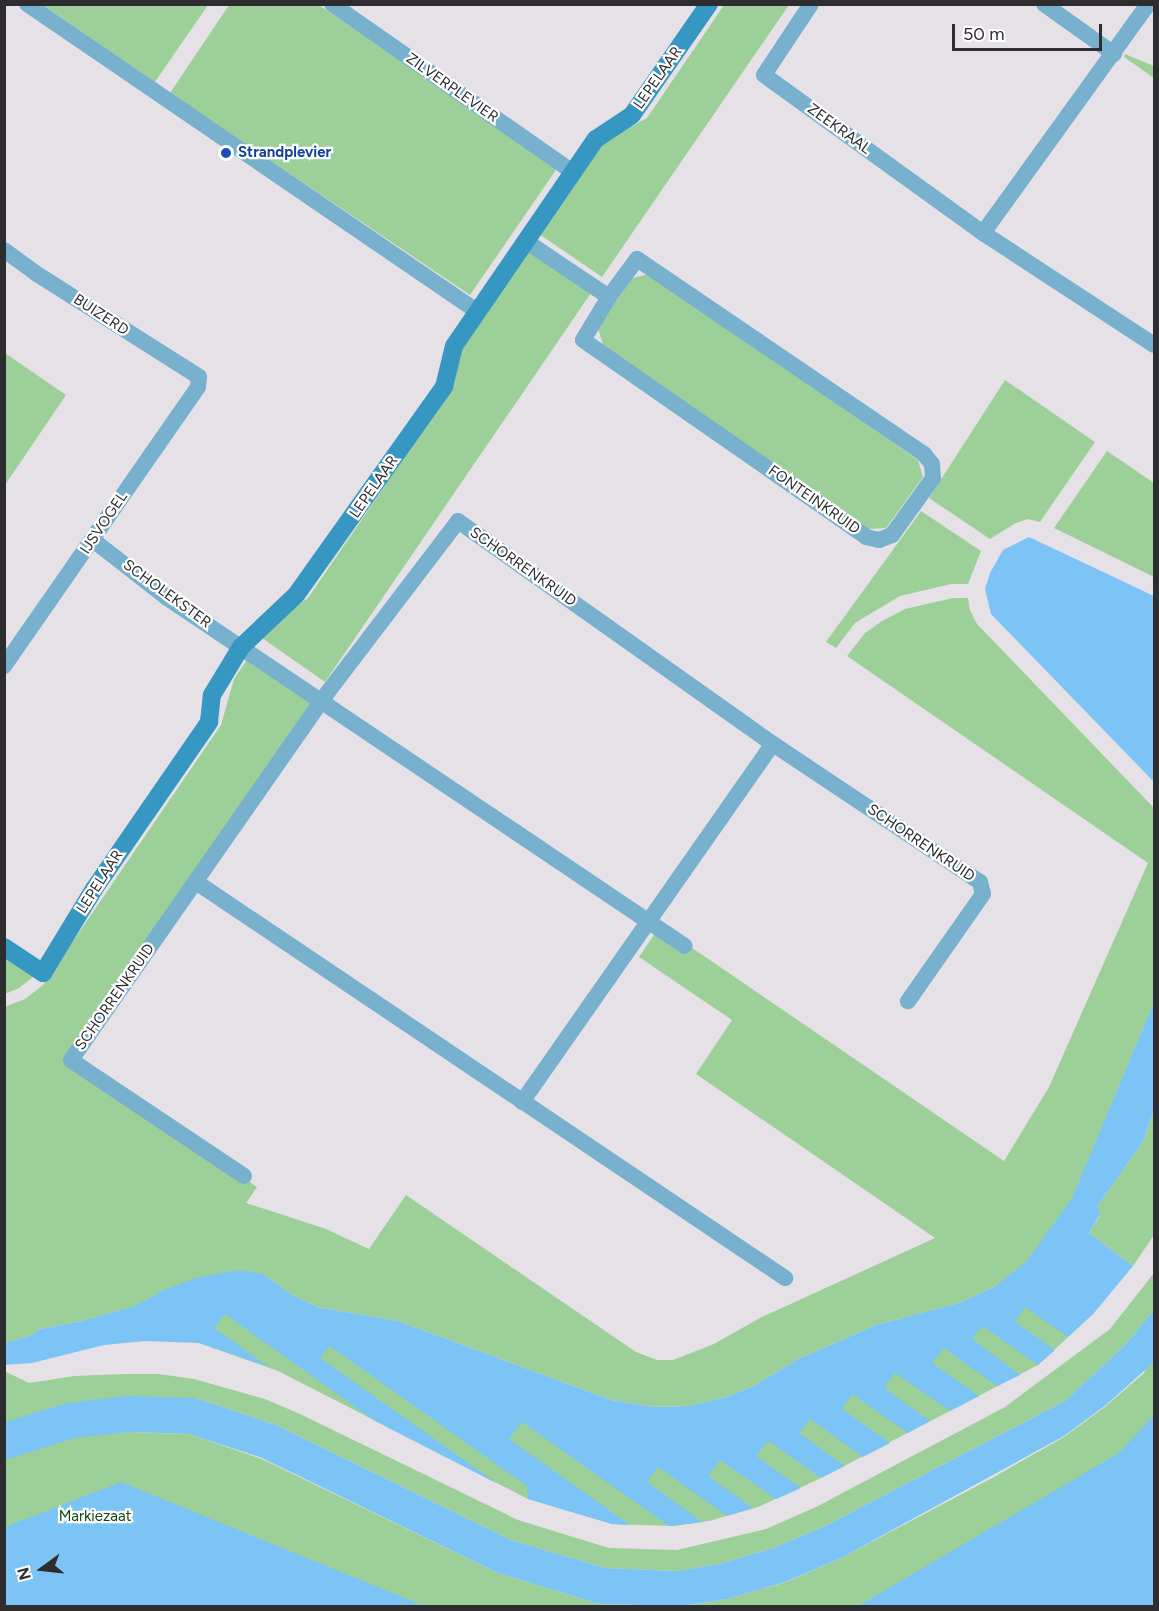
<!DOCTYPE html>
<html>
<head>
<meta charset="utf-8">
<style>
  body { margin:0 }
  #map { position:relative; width:1159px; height:1611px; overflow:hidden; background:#e6e1e7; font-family:Figtree,sans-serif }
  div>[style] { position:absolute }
  .green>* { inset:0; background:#9dd098 }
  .water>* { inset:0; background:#7bc4f5 }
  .street>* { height:16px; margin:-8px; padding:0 8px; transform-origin:8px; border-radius:8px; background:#78b1ce }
  .secondary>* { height:18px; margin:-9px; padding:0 9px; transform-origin:9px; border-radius:9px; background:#3597c2 }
  .dots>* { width:16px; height:16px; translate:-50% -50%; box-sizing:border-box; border:3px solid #fff; border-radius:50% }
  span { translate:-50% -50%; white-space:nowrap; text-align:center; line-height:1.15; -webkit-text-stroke:4.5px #fff; paint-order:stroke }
  .street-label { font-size:15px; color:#2d2c2e }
  .transit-label { font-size:15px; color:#164399; font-weight:700 }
  .left { translate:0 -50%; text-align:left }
  .park-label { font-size:15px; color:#11490f }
  .frame { position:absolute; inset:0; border:6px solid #2d2c2e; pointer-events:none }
  .north { position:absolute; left:12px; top:1539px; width:60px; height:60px; -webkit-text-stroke:4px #fff; paint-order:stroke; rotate:255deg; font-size:16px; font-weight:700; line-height:24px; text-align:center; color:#2d2c2e }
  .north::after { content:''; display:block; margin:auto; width:21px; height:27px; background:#2d2c2e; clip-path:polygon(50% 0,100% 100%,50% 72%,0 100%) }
  .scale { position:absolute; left:952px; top:24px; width:150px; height:27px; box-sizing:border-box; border:3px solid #2d2c2e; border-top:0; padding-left:8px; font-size:18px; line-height:21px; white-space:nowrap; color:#2d2c2e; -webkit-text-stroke:4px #fff; paint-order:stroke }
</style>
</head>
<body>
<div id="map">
  <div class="green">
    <div style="clip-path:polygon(43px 5px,208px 5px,155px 82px)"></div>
    <div style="clip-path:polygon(229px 5px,319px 5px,553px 166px,556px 170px,470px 295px,170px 93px)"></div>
    <div style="clip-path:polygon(724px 5px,789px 5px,602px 277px,539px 234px,604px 141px,647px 118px)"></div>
    <div style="clip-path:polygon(1125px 54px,1154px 66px,1154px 78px,1124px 57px)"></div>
    <div style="clip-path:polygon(528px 250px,591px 293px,325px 682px,262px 638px,285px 614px,308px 598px,454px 385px,459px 354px)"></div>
    <div style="clip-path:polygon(649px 274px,918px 460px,923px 477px,886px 528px,868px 529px,603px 345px,598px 328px,632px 278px)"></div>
    <div style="clip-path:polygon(5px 353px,66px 395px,5px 485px)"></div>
    <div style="clip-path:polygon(1005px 380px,1095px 442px,1040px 522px,1028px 519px,1016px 523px,990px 539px,929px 498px)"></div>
    <div style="clip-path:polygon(1107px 451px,1154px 483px,1154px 577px,1054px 528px)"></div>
    <div style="clip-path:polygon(921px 511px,981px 551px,968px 584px,951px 584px,900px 596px,855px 623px,836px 648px,826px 642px)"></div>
    <div style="clip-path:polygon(953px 598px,968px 598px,970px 610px,977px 624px,1154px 808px,1154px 1002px,1072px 1199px,1028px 1261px,994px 1287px,959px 1303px,876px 1325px,798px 1359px,754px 1386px,723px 1398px,688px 1406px,654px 1407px,611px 1400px,398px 1321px,317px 1307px,289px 1293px,263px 1274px,164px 1290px,136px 1306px,82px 1321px,40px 1329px,32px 1335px,5px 1343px,4px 1007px,25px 999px,43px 985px,221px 725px,234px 679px,251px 654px,314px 698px,68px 1058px,257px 1187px,246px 1203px,326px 1229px,369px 1249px,406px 1195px,636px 1352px,657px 1360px,673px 1360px,714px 1344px,760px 1318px,935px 1238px,696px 1074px,732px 1020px,639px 957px,660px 926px,1004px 1161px,1049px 1087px,1148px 863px,847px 656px,865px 633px,882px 621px,905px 609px)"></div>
    <div style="clip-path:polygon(5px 958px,33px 977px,19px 988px,5px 994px)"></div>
    <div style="clip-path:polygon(1154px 1110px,1154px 1235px,1133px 1266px,1089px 1233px,1100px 1215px,1097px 1207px,1143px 1141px)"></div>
    <div style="clip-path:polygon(1154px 1273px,1154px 1310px,1126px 1344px,1065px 1401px,825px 1526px,773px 1548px,719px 1564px,678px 1571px,605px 1568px,511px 1540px,276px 1425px,195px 1398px,70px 1404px,128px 1432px,189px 1434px,262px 1459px,498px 1573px,599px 1604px,665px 1606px,5px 1606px,4px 1371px,29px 1383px,74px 1376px,123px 1374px,159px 1374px,194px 1379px,265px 1399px,300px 1414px,518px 1520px,609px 1548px,677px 1550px,766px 1529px,816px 1507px,1005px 1407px,1110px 1329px)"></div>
    <div style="clip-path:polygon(1028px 1300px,1094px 1313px,1038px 1365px,821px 1478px,758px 1507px,709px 1521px,675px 1526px,612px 1524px,528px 1499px,278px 1371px,199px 1343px,232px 1303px,520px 1418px,658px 1460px)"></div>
    <div style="clip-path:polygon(1154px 1347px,1154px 1606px,684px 1606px,727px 1599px,786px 1582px,843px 1557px,992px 1478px,1064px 1437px,1106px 1406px,1144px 1373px)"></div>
  </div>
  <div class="water">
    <div style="clip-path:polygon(1029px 537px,1154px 596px,1154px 782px,991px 614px,985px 589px,990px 573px,1003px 550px)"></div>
    <div style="clip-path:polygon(1154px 1002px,1154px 1110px,1143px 1141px,1097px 1207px,1100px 1214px,1089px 1233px,1133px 1266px,1094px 1313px,1068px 1337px,1025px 1307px,1015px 1322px,1055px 1350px,1038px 1365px,982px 1326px,972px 1339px,1020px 1375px,997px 1386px,944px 1348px,932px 1363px,979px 1396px,950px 1411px,895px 1373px,884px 1388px,930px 1421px,908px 1433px,852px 1394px,842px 1409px,890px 1443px,863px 1457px,810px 1419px,799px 1433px,845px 1466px,821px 1478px,768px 1441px,756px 1456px,801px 1488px,776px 1499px,720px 1460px,708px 1476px,753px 1508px,727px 1516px,658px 1467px,647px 1482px,702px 1522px,669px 1526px,522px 1422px,509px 1439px,630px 1525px,612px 1524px,528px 1499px,527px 1486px,330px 1346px,320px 1358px,498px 1484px,375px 1421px,225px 1314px,214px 1328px,269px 1367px,199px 1343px,145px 1341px,104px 1345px,32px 1363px,5px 1365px,5px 1343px,32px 1335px,40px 1329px,82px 1321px,135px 1306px,164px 1290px,196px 1278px,239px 1270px,263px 1274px,289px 1293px,317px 1307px,398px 1321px,611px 1400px,654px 1407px,688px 1406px,723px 1398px,754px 1386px,798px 1359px,876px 1325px,959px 1303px,994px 1287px,1027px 1261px,1072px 1198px)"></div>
    <div style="clip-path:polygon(1154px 1310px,1154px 1362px,1106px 1405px,1064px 1436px,843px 1557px,785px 1582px,727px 1599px,682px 1606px,599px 1604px,498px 1573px,262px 1458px,189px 1434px,129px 1432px,75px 1438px,5px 1460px,5px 1422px,67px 1403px,127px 1396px,195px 1398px,276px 1425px,511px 1540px,605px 1568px,678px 1571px,719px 1564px,773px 1548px,825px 1526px,1065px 1401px,1126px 1344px)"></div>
    <div style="clip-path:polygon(1154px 1415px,1154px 1606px,858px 1606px,1119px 1453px)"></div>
    <div style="clip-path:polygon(121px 1482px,424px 1606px,5px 1606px,5px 1527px)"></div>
  </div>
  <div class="street">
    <div style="left:27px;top:4px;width:546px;rotate:34.33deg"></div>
    <div style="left:332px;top:4px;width:294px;rotate:34.9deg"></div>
    <div style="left:811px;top:4px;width:85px;rotate:123.5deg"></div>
    <div style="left:764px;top:75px;width:270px;rotate:35.8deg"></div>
    <div style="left:983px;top:233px;width:204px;rotate:33.2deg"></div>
    <div style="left:1044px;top:4px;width:86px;rotate:35.5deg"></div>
    <div style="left:983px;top:233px;width:282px;rotate:-54.2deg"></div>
    <div style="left:527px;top:242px;width:99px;rotate:33.9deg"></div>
    <div style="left:609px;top:297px;width:50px;rotate:121.2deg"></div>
    <div style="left:583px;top:340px;width:345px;rotate:34.8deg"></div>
    <div style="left:866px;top:537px;width:13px;rotate:13deg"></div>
    <div style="left:879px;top:540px;width:14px;rotate:-21deg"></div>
    <div style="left:892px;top:535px;width:70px;rotate:-54.3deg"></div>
    <div style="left:933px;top:478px;width:14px;rotate:-94deg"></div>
    <div style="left:932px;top:464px;width:13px;rotate:-129deg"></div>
    <div style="left:924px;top:454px;width:347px;rotate:-145.8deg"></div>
    <div style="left:637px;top:259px;width:47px;rotate:126.4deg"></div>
    <div style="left:4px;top:250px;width:41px;rotate:36deg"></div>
    <div style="left:37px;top:274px;width:192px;rotate:32.4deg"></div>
    <div style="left:199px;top:377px;width:10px;rotate:96deg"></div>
    <div style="left:198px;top:387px;width:340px;rotate:124.8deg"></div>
    <div style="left:93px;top:540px;width:93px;rotate:38deg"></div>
    <div style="left:166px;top:597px;width:625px;rotate:33.92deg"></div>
    <div style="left:196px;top:882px;width:710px;rotate:33.91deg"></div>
    <div style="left:522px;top:1102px;width:437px;rotate:-55deg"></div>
    <div style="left:244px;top:1176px;width:208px;rotate:-146.2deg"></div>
    <div style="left:71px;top:1060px;width:437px;rotate:-55.1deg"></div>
    <div style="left:321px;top:701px;width:226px;rotate:-52.7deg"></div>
    <div style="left:458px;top:521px;width:386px;rotate:35.3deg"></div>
    <div style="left:773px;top:744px;width:249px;rotate:33.7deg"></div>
    <div style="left:980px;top:882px;width:12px;rotate:76deg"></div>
    <div style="left:983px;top:894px;width:131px;rotate:125deg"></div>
  </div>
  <div class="secondary">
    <div style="left:4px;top:947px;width:47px;rotate:33.7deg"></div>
    <div style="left:43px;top:973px;width:98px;rotate:-58.7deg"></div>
    <div style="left:94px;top:889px;width:203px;rotate:-55.4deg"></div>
    <div style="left:209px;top:722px;width:27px;rotate:-84deg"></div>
    <div style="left:212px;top:695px;width:56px;rotate:-58.9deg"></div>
    <div style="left:241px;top:647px;width:76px;rotate:-43.4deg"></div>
    <div style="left:296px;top:595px;width:255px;rotate:-54.6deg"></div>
    <div style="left:444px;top:387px;width:42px;rotate:-76.3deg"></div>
    <div style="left:454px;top:346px;width:251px;rotate:-55.6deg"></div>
    <div style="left:596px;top:139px;width:43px;rotate:-33.7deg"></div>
    <div style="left:632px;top:115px;width:135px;rotate:-55.3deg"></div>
  </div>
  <div class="dots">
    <div style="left:226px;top:153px;background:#1a4fb4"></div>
  </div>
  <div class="street-label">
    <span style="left:658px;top:78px;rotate:-55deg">LEPELAAR</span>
    <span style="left:452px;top:88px;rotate:35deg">ZILVERPLEVIER</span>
    <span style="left:839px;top:129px;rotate:36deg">ZEEKRAAL</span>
    <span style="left:101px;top:315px;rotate:33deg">BUIZERD</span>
    <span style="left:374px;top:487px;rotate:-55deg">LEPELAAR</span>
    <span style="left:814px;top:500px;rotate:35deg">FONTEINKRUID</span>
    <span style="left:104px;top:523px;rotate:-56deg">IJSVOGEL</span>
    <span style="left:523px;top:567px;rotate:35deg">SCHORRENKRUID</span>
    <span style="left:167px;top:594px;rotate:36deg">SCHOLEKSTER</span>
    <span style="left:921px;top:843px;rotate:34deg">SCHORRENKRUID</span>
    <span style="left:100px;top:882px;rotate:-57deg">LEPELAAR</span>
    <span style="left:115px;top:997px;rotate:-55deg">SCHORRENKRUID</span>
  </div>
  <div class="transit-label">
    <span class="left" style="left:238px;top:153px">Strandplevier</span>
  </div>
  <div class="park-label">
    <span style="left:95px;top:1517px">Markiezaat</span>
  </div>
  <div class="frame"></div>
  <div class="north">N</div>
  <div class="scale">50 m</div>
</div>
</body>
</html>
